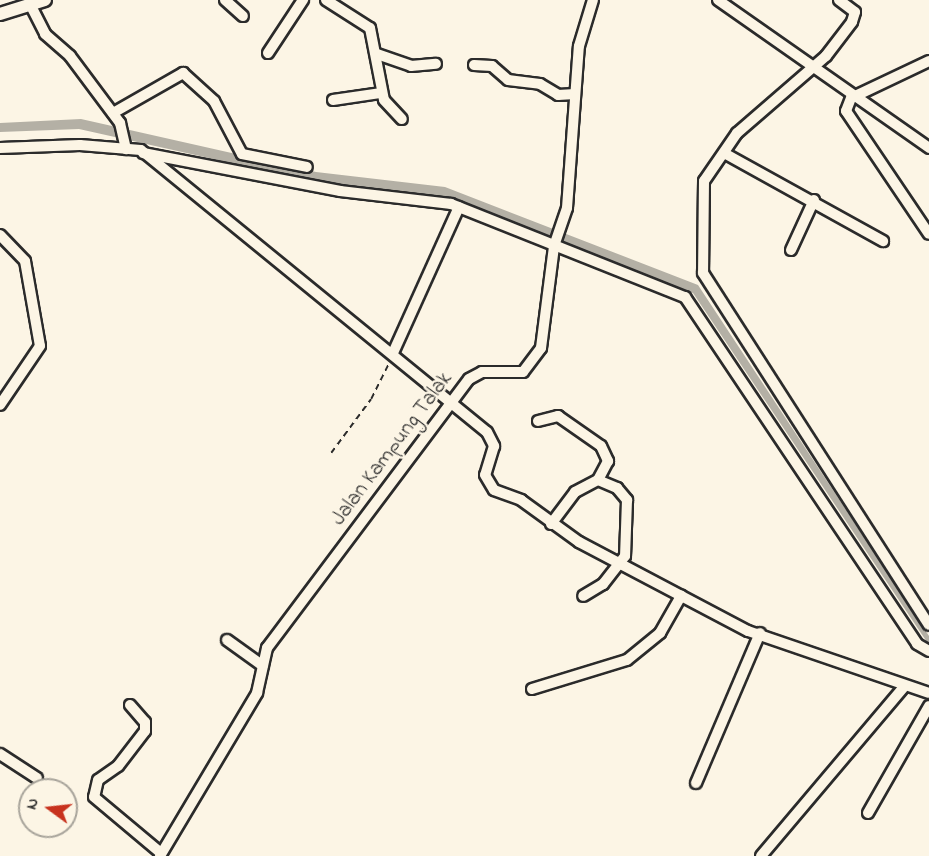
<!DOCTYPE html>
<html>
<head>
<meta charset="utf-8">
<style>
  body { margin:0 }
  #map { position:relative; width:929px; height:856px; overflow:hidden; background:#fcf5e5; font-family:"Indie Flower",sans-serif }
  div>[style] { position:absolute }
  .water>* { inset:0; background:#b4b0a5 }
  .path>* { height:1.5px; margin-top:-0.75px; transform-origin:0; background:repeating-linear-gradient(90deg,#2b2b2b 0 6px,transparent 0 10.5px) }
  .roads { filter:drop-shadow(2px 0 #2b2b2b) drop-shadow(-2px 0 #2b2b2b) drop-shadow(0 2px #2b2b2b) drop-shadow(0 -2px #2b2b2b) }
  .minor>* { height:10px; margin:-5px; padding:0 5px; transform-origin:5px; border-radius:5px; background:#fcf5e5 }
  .major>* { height:12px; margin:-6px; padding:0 6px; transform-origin:6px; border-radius:6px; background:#fcf5e5 }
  span { translate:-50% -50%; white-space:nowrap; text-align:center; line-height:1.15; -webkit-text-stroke:5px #fcf5e5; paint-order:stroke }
  .street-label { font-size:21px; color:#2b2b2b }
  .north { position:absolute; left:18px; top:778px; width:60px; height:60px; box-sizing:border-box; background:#fcf5e5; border:2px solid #a8a49b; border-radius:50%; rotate:285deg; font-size:16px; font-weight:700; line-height:24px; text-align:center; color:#2b2b2b }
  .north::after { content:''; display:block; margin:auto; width:21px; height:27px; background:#c8321e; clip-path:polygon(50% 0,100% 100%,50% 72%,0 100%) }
</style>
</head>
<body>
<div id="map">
  <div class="water">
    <div style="clip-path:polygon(81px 119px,316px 172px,445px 187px,698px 285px,929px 636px,929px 645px,693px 293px,451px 199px,303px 179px,79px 129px,0 132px,0 123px)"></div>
  </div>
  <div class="path">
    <div style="left:331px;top:453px;width:67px;rotate:-53.5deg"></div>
    <div style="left:371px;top:399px;width:40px;rotate:-63.4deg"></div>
  </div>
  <div class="roads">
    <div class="minor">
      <div style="left:225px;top:0;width:24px;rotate:42deg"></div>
      <div style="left:326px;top:0;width:52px;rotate:32.5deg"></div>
      <div style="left:370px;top:28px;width:73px;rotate:79deg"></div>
      <div style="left:384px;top:100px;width:26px;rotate:47deg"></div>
      <div style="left:718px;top:0;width:258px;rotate:35deg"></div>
      <div style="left:839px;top:0;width:20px;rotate:37deg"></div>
      <div style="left:855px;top:12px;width:10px;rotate:107deg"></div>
      <div style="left:852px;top:22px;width:43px;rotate:127.4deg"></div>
      <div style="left:826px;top:56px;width:118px;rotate:139.1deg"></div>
      <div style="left:737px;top:133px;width:58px;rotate:124.5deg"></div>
      <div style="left:704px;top:181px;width:92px;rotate:90.6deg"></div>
      <div style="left:703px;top:273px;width:418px;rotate:57.3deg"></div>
      <div style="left:30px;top:4px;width:34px;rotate:63deg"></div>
      <div style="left:45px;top:34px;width:33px;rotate:41deg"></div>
      <div style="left:70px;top:56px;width:84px;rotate:53.3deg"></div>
      <div style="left:120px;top:123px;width:27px;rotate:77deg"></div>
      <div style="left:268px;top:53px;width:64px;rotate:-56.6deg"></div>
      <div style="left:377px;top:54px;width:36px;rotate:19deg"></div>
      <div style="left:411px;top:66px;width:25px;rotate:-5deg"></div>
      <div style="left:929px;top:61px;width:86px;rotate:154.6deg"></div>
      <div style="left:851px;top:98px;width:14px;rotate:111deg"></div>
      <div style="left:846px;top:111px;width:148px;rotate:56deg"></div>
      <div style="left:474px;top:65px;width:18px;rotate:3deg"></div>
      <div style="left:492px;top:66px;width:21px;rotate:41deg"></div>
      <div style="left:508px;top:80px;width:32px;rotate:7deg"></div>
      <div style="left:540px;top:84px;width:21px;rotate:31deg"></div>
      <div style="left:558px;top:95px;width:17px;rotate:-3deg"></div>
      <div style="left:333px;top:100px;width:49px;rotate:-8.3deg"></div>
      <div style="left:113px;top:113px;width:81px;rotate:-29.7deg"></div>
      <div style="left:183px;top:73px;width:42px;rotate:42.1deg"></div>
      <div style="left:214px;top:101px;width:60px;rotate:62.2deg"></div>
      <div style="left:242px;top:154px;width:66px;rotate:11.3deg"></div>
      <div style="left:0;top:148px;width:80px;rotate:-2.1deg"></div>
      <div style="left:80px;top:145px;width:61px;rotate:4.7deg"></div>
      <div style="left:141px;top:150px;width:446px;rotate:39.2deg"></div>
      <div style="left:487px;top:432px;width:16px;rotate:63deg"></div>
      <div style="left:494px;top:446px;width:30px;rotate:107deg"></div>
      <div style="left:485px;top:475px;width:17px;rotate:59deg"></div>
      <div style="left:494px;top:490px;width:29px;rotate:20deg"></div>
      <div style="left:521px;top:500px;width:72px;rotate:35.9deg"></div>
      <div style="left:579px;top:542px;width:191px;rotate:27.8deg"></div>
      <div style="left:748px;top:631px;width:191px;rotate:18.9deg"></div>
      <div style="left:143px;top:153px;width:201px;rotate:10.9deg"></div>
      <div style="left:340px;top:191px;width:112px;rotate:6.7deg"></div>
      <div style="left:451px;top:204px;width:252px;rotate:21.7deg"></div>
      <div style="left:685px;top:297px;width:417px;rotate:56.2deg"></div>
      <div style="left:917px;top:644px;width:14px;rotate:30deg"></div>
      <div style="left:724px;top:153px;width:182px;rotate:29deg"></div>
      <div style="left:0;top:235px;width:36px;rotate:46deg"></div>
      <div style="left:25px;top:261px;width:86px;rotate:80deg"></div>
      <div style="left:40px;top:346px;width:71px;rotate:124.1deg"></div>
      <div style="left:791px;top:250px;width:55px;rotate:-65.3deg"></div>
      <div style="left:393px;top:353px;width:160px;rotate:-65.7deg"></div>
      <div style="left:538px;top:421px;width:21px;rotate:-14deg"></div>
      <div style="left:558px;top:416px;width:52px;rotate:34.9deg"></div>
      <div style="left:601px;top:446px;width:17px;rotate:65deg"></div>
      <div style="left:608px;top:461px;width:21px;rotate:118deg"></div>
      <div style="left:551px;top:524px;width:40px;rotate:-53deg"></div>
      <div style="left:575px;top:492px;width:26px;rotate:-28deg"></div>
      <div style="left:598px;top:480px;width:21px;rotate:23deg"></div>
      <div style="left:617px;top:488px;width:16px;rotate:50deg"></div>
      <div style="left:627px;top:500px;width:56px;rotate:92deg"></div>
      <div style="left:625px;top:556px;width:36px;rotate:128deg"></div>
      <div style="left:603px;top:584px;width:23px;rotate:149deg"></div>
      <div style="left:227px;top:640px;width:44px;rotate:35.8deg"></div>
      <div style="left:532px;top:689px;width:99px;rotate:-17deg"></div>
      <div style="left:627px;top:660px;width:43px;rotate:-39.3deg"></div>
      <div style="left:660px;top:633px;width:43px;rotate:-60.4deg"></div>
      <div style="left:130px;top:705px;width:23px;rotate:49deg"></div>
      <div style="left:145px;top:722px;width:9px;rotate:90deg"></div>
      <div style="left:145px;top:731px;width:44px;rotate:127.6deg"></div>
      <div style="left:118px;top:766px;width:24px;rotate:145deg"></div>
      <div style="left:98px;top:780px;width:17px;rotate:103deg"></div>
      <div style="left:94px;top:797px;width:87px;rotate:39.9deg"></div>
      <div style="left:0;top:754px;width:44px;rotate:33deg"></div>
      <div style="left:696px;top:783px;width:163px;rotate:-66.9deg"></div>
      <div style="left:868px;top:813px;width:123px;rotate:-60.3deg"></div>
      <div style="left:160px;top:856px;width:190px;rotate:-59.2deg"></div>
      <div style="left:257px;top:693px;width:46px;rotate:-77.5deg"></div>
      <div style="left:267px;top:648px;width:336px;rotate:-53.1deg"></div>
      <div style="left:469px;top:379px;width:15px;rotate:-28deg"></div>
      <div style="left:482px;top:372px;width:41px"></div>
      <div style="left:523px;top:372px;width:30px;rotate:-53deg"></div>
      <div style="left:541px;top:348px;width:103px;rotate:-82.7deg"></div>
      <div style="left:554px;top:246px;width:40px;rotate:-71.1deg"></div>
      <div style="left:567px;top:208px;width:162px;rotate:-85.8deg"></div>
      <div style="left:579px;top:46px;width:48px;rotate:-73.1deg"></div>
      <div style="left:761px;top:856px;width:221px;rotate:-49.8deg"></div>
    </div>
    <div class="major">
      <div style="left:0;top:14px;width:47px;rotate:-17.3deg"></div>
    </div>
  </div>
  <div class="street-label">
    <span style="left:392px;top:449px;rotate:-53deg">Jalan Kampung Talak</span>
  </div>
  <div class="north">N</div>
</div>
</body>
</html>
